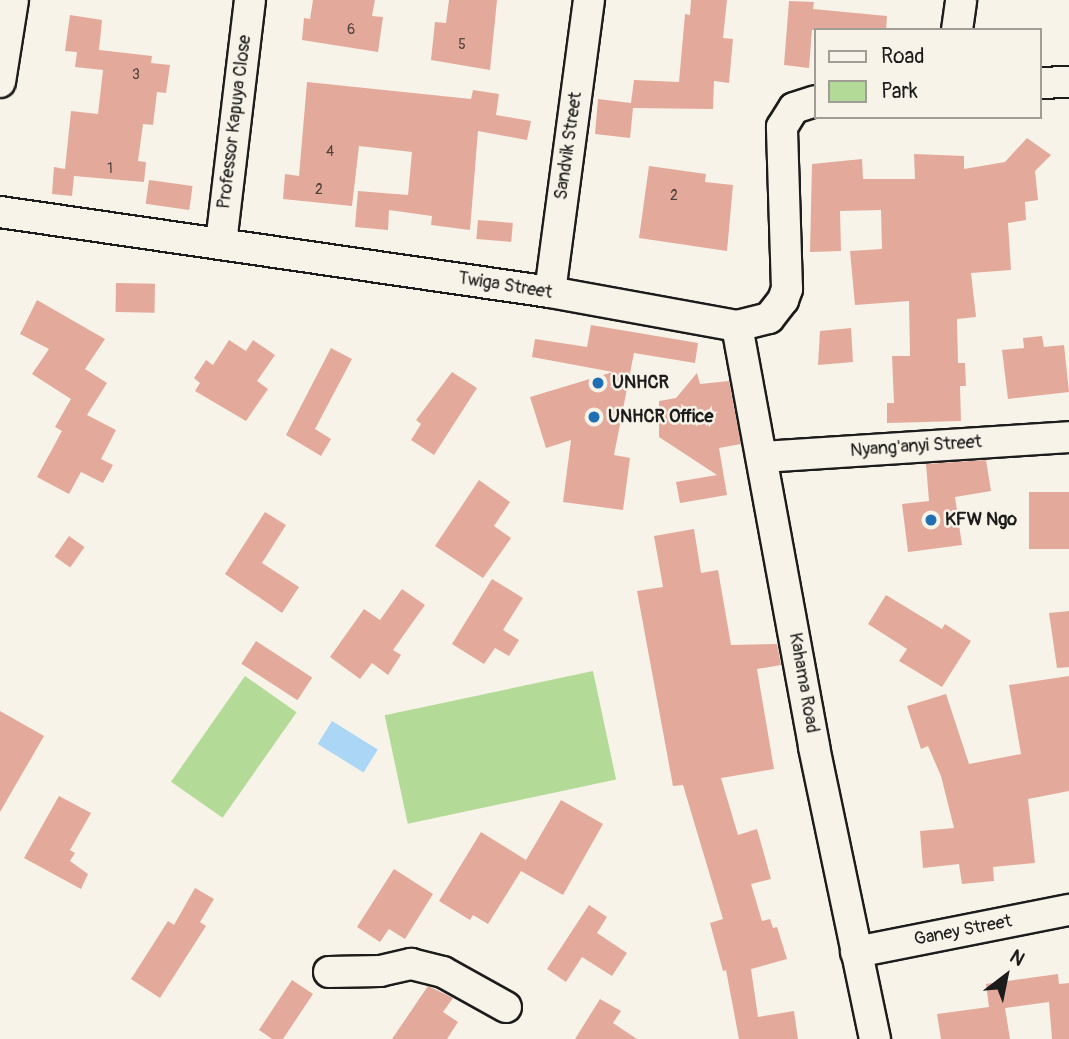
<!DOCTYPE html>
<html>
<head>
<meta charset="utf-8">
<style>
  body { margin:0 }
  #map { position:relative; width:1069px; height:1039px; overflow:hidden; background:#f7f3e8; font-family:Pangolin,sans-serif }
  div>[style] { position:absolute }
  .green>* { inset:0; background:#b3db97; transform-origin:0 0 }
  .water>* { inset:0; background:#abd6f6; transform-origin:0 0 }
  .building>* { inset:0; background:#e3aa9b; transform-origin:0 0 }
  .roads { filter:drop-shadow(2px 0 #1c1c1c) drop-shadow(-2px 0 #1c1c1c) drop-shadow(0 2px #1c1c1c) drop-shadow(0 -2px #1c1c1c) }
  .minor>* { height:30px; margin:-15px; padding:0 15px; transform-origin:15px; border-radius:15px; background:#f7f3e8 }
  .dots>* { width:19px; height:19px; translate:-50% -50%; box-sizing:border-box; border:4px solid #f7f3e8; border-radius:50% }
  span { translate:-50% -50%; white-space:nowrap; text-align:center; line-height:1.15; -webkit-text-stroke:5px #f7f3e8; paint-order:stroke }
  .number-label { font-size:14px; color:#4e403c }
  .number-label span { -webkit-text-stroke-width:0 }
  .street-label { font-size:18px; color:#1c1c1c }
  .poi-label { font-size:18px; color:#1c1c1c; font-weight:700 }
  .left { translate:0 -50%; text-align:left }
  .legend { position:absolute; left:814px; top:28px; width:228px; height:91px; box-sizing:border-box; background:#f7f3e8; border:2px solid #9f9d96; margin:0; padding:9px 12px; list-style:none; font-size:21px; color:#1c1c1c }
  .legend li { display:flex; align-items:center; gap:14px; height:35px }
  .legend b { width:35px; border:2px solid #9f9d96 }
  .north { position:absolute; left:971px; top:941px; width:70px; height:70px; -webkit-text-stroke:5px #f7f3e8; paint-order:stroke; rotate:32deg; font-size:19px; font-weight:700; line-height:28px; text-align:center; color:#1c1c1c }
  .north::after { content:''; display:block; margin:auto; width:24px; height:32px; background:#1c1c1c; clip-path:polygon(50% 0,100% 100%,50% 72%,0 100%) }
</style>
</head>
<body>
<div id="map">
  <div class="green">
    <div style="left:593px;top:671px;width:111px;height:213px;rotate:78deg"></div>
    <div style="left:245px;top:676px;width:63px;height:129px;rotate:35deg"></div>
  </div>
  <div class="water">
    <div style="left:332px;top:721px;width:54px;height:27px;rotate:32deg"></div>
  </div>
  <div class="building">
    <div style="clip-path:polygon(313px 0,375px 0,372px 16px,383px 17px,378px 52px,302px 40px,304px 18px,310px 19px)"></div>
    <div style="clip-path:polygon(449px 0,497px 0,490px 70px,431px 60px,435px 22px,446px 23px)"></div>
    <div style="clip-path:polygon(691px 0,727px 0,723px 38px,733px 39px,729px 83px,714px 81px,713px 109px,633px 108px,630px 138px,595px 134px,598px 99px,631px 103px,634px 80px,679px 82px,685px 14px,690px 15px)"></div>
    <div style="clip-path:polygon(789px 1px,814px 2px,813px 9px,887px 16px,886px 30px,812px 30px,809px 68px,784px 65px)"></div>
    <div style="clip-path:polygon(70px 15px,102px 20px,99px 50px,152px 56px,151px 63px,170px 65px,166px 93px,157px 92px,153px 125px,143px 124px,138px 161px,146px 162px,144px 182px,74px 176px,72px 196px,52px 194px,54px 167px,65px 169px,71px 111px,98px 114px,103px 70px,75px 67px,77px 52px,65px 51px)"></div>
    <div style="clip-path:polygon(307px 82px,471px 99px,473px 90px,499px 94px,496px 115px,531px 121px,527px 140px,478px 131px,470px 230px,431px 225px,432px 216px,389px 210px,388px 230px,355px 227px,358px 191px,408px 195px,412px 152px,359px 146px,352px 206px,283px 199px,285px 174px,299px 176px)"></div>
    <div style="clip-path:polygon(1027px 138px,1051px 155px,1035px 171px,1038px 200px,1025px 202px,1026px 220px,1008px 223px,1011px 270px,971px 273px,976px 317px,957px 319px,958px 363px,965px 363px,966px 386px,960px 386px,961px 421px,887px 423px,887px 403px,894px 403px,892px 356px,910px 356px,909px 301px,855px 305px,850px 251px,882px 249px,881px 210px,840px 211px,841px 251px,810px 252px,812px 164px,862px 159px,863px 179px,915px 179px,914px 154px,964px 156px,964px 169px,1005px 162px)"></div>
    <div style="clip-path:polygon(649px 166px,706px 174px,705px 182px,733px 185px,727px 251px,639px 238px)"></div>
    <div style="left:149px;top:180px;width:44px;height:24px;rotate:8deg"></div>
    <div style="left:478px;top:220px;width:35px;height:19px;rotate:5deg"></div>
    <div style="left:116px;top:283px;width:39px;height:29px;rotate:1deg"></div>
    <div style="clip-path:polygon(37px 300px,105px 339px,85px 369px,107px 383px,87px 415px,116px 430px,101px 459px,113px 465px,103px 483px,81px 472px,69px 494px,37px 477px,62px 431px,55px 427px,71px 399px,32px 374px,49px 349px,20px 334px)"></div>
    <div style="clip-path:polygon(591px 325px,698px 343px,695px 363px,634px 353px,614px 455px,630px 458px,623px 510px,563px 502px,571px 440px,546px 448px,530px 397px,613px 372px,532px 357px,535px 339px,587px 347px)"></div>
    <div style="clip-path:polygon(851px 328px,853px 362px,818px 365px,820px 331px)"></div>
    <div style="clip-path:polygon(1042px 336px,1044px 347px,1064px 345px,1069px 392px,1008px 399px,1002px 350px,1024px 348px,1023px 338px)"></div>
    <div style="clip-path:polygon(229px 340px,246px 351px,253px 340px,275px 355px,257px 381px,268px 389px,246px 421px,195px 391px,200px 383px,194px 378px,206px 360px,213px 365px)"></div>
    <div style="clip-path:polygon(331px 348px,352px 359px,315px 429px,331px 439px,321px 456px,286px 435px)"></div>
    <div style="clip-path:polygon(452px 372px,477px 388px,434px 455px,411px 440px,421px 424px,416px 420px)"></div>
    <div style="clip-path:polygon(697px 373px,700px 384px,729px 381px,741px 444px,719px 448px,727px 495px,680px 503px,676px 482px,717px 475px,659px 437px,659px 401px,676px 398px)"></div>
    <div style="clip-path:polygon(986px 460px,991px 491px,955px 497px,962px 545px,908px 552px,902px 504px,929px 501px,926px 464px)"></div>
    <div style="clip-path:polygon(479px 480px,510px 502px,494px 526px,511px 538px,483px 578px,435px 546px)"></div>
    <div style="left:1069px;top:492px;width:57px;height:40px;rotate:90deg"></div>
    <div style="clip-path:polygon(265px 512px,286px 525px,262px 563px,299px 587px,282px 613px,225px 574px)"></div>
    <div style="clip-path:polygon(694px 529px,701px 573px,718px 570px,731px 645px,777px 644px,781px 665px,757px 669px,774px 769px,721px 778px,738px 835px,757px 829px,771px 879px,751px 884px,762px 921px,770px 919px,773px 928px,777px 927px,787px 959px,751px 969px,758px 1017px,794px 1011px,798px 1039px,739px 1039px,726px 970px,723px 971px,710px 923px,723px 919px,683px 785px,673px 786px,637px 591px,663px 587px,654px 536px)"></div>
    <div style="left:69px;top:536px;width:19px;height:25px;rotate:35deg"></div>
    <div style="clip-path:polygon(492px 579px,523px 598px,503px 630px,519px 640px,509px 656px,495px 648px,484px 664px,452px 644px)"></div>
    <div style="clip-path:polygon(402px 589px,425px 605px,393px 650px,401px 655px,388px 675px,372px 663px,360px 679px,330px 657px,364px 609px,380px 620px)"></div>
    <div style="clip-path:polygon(886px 595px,942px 629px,945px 624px,971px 641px,942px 687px,899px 661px,907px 649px,868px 624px)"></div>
    <div style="clip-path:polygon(1069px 611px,1069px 667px,1057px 668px,1049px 613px)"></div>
    <div style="left:256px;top:641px;width:67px;height:27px;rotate:33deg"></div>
    <div style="clip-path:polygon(1069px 676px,1069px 791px,1028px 799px,1035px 863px,993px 867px,994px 881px,962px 884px,959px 864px,923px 868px,920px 831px,954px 828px,941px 776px,928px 746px,921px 749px,907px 706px,946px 694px,969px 764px,1021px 754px,1009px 685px)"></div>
    <div style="clip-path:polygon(0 711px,44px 736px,0 812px)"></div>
    <div style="clip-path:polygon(59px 796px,91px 813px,70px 850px,75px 853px,70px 861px,88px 874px,81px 889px,24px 858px)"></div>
    <div style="clip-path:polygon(561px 800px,603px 824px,563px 895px,521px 871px,488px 924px,473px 915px,470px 920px,439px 901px,481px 832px,526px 860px)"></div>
    <div style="clip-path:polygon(394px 869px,433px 894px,405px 939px,389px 929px,380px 942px,357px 927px)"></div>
    <div style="clip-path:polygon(195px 888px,214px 899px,200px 922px,206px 926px,160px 998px,131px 979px,168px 921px,174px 925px)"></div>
    <div style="clip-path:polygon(589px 905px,607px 917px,597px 933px,627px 953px,612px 976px,582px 957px,566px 982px,547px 969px)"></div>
    <div style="clip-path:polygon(1058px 974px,1059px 984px,1069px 983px,1069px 1039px,1052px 1039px,1049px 1002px,1005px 1008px,1010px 1039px,941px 1039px,937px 1014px,989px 1007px,986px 984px)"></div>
    <div style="clip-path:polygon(292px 980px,313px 994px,283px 1039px,272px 1039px,259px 1030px)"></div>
    <div style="clip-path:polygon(428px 986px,453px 998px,443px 1012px,458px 1022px,447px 1039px,392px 1039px)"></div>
    <div style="clip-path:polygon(600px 999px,621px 1011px,613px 1023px,637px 1039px,575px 1039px)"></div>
  </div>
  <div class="roads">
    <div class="minor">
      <div style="left:957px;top:30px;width:30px;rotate:-82deg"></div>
      <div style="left:0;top:82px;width:83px;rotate:-81deg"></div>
      <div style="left:1039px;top:83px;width:30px;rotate:-2deg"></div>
      <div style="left:0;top:212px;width:556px;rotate:8.28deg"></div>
      <div style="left:550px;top:292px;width:190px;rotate:10.3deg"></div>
      <div style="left:737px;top:326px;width:33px;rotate:-14deg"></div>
      <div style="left:769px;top:318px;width:23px;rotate:-52deg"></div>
      <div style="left:783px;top:300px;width:12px;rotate:-70deg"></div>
      <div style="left:787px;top:289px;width:162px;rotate:-91.8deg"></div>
      <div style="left:782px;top:127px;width:22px;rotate:-58deg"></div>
      <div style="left:794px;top:108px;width:22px;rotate:-18deg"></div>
      <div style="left:221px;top:243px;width:245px;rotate:-83.2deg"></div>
      <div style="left:550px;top:292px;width:295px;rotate:-82.4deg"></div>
      <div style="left:737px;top:326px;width:428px;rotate:79.6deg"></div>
      <div style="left:814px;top:747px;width:298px;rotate:78.2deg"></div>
      <div style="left:762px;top:457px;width:308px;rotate:-3.7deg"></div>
      <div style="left:856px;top:952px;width:217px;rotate:-11.2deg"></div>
      <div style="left:329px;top:972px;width:51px;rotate:-1.1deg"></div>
      <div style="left:380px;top:971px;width:32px;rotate:-13deg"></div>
      <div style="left:411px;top:964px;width:33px;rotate:14deg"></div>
      <div style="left:443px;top:972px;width:72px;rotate:29.1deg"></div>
    </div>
  </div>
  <div class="dots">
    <div style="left:598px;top:383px;background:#1f6fb2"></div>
    <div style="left:594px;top:417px;background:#1f6fb2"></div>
    <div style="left:931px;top:520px;background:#1f6fb2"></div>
  </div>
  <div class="number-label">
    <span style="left:351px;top:30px">6</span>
    <span style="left:462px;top:45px">5</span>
    <span style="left:136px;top:75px">3</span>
    <span style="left:330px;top:152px">4</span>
    <span style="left:110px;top:169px">1</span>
    <span style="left:319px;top:190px">2</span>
    <span style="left:674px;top:196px">2</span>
  </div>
  <div class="street-label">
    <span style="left:235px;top:122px;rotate:-83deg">Professor Kapuya Close</span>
    <span style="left:569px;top:146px;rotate:-82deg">Sandvik Street</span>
    <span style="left:505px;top:286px;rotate:9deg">Twiga Street</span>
    <span style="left:916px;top:447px;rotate:-4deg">Nyang'anyi Street</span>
    <span style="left:803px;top:683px;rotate:80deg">Kahama Road</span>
    <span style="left:963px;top:931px;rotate:-11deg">Ganey Street</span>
  </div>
  <div class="poi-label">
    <span class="left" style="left:612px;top:383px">UNHCR</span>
    <span class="left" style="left:608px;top:417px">UNHCR Office</span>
    <span class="left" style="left:945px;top:520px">KFW Ngo</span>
  </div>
  <ul class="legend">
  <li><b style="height:9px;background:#f7f3e8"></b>Road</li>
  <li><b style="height:19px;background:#b3db97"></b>Park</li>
  </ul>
  <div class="north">N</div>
</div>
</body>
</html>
